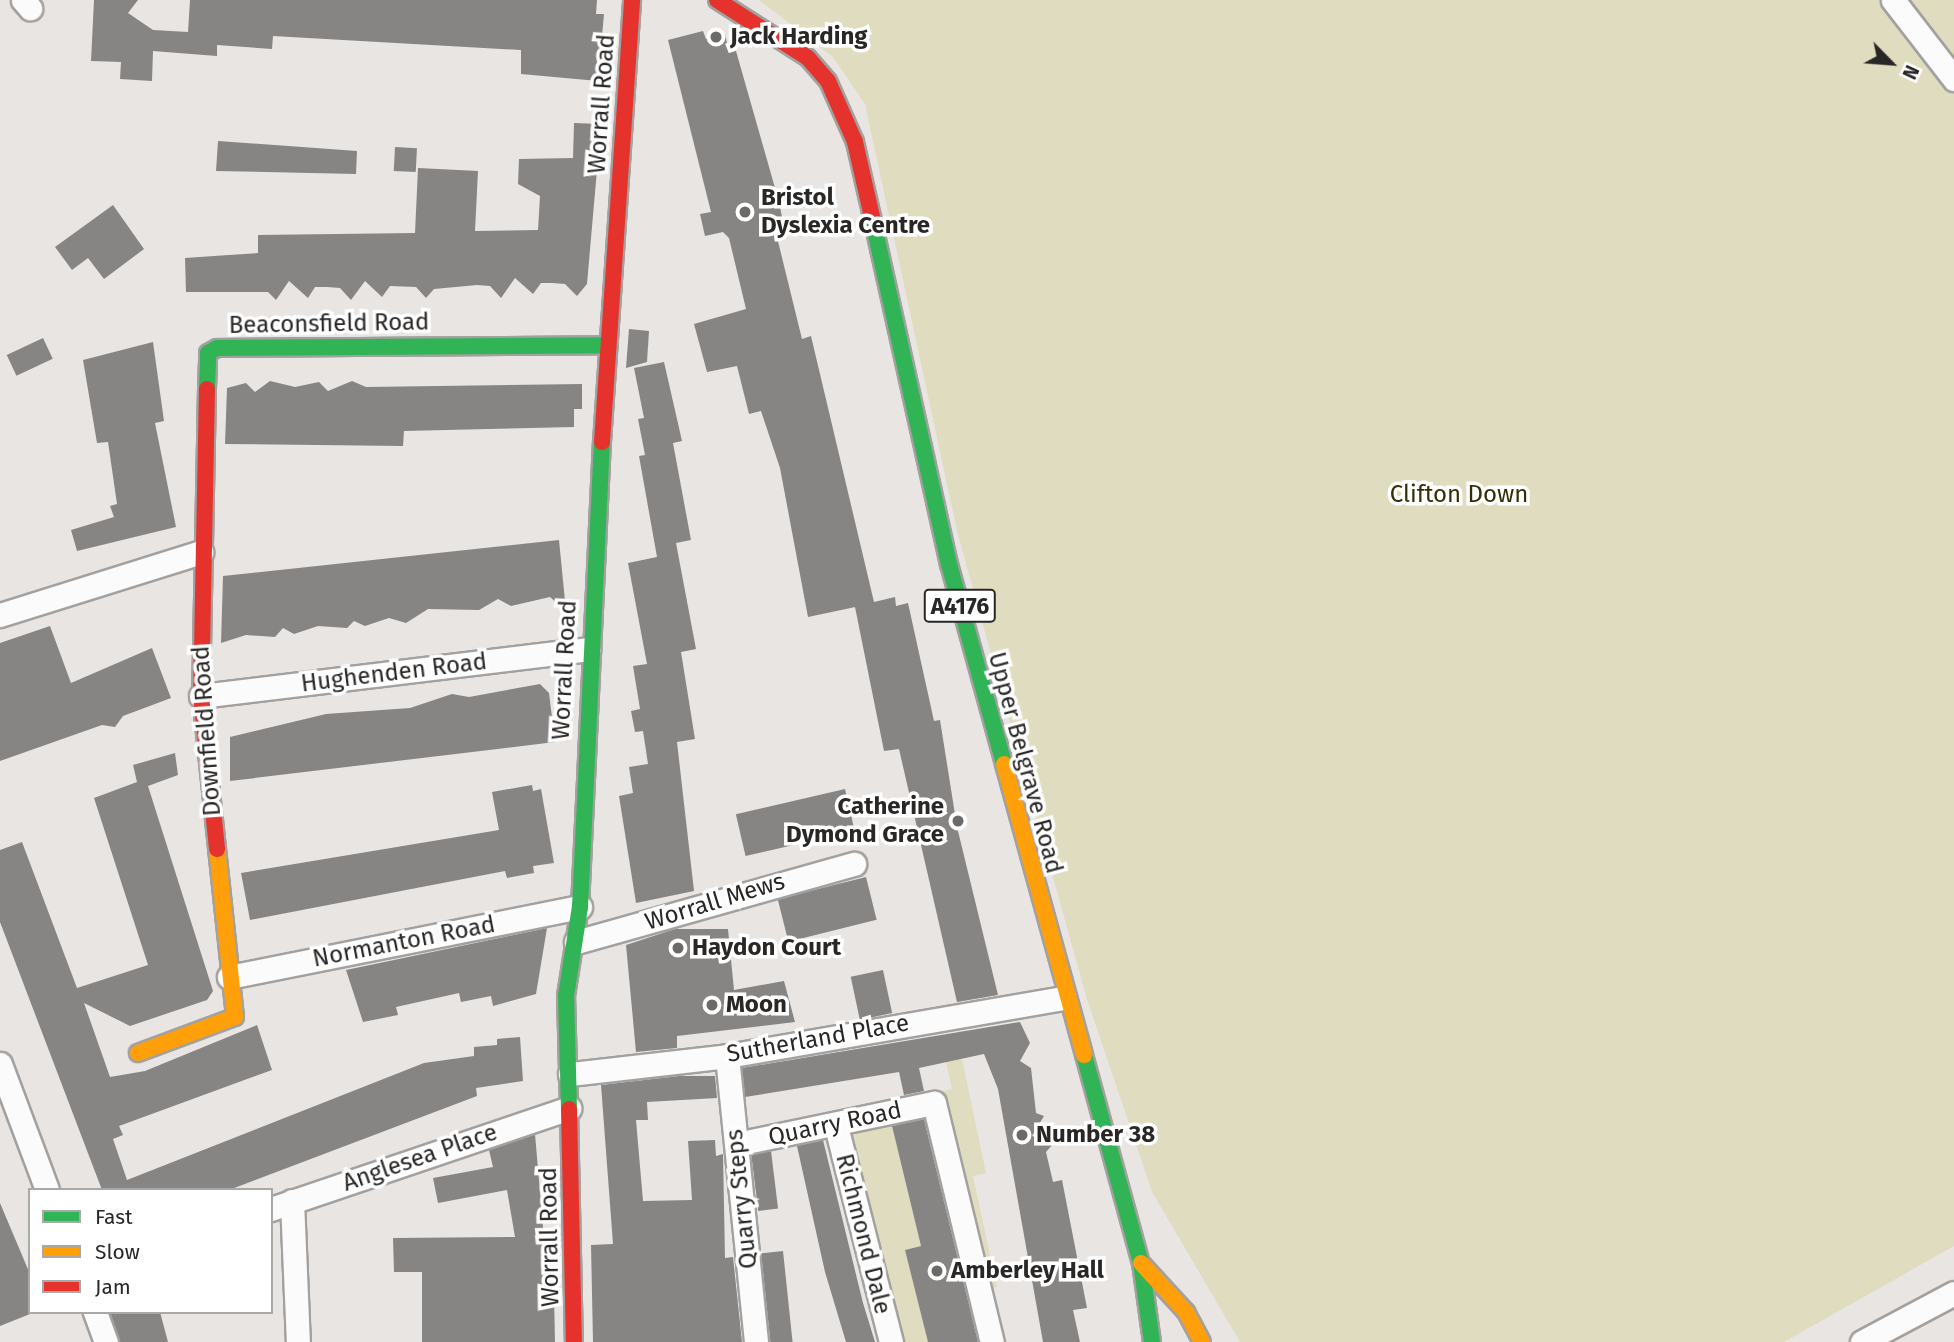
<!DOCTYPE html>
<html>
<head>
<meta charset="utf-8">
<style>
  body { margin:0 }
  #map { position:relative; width:1954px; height:1342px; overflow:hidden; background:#e8e5e3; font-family:"Fira Sans",sans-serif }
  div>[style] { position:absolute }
  .green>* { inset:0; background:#e0dcc0 }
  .building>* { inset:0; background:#878583; transform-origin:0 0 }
  .roads { filter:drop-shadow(2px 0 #a3a19f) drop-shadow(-2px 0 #a3a19f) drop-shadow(0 2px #a3a19f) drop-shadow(0 -2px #a3a19f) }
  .street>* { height:23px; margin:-11.5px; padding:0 11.5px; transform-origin:11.5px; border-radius:11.5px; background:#fcfbfb }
  .fast>* { height:16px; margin:-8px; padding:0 8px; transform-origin:8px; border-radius:8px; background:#30b455 }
  .slow>* { height:16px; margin:-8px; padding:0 8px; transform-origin:8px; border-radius:8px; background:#ff9f0a }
  .jam>* { height:16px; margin:-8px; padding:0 8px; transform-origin:8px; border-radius:8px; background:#e5322d }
  .dots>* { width:19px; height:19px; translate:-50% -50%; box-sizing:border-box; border:4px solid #fff; border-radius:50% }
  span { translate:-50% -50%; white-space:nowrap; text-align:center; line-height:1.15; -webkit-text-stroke:7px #fff; paint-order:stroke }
  .shield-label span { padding:2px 5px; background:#fff; border:2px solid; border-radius:5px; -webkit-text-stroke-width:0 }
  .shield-label { font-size:23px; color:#292726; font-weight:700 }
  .poi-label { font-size:24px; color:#292726; font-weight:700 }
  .left { translate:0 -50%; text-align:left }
  .right { translate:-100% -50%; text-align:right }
  .street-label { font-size:24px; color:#292726 }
  .park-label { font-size:24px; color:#322e05 }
  .legend { position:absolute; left:28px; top:1188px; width:245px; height:126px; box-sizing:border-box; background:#fff; border:2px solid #a9a9a8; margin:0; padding:9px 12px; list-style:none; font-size:21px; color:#292726 }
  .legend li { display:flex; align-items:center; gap:14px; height:35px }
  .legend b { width:35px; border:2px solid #a9a9a8 }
  .north { position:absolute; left:1856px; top:28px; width:70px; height:70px; -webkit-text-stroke:5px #fff; paint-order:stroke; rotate:115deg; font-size:19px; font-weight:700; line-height:28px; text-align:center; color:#292726 }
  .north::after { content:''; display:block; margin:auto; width:24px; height:32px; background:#292726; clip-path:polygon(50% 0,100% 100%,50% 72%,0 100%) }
</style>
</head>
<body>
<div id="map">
  <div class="green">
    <div style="clip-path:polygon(759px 0,1954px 0,1954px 1246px,1784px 1342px,1240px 1342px,1152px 1192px,1086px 996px,958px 535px,865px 104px,833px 57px)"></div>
    <div style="clip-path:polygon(962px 1059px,986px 1173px,973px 1176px,997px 1287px,986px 1290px,943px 1091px,952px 1089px,946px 1062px)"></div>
    <div style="clip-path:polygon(891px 1122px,921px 1246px,906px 1250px,928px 1342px,903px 1342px,850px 1131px)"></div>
  </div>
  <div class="building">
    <div style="clip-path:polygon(94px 0,138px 0,128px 13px,153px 30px,188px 32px,190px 0,597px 0,596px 14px,604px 14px,598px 81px,521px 74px,521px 50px,273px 36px,272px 49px,217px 45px,217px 56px,153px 51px,152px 81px,120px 79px,121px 62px,91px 61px)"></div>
    <div style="clip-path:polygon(703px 31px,706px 39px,725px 34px,729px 53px,736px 51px,779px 202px,784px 227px,775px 229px,802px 339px,811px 336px,874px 602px,895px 597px,896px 606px,908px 603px,934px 721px,940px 720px,957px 827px,998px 995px,957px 1002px,899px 749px,884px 751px,855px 607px,860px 606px,808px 617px,780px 468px,761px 411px,749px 414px,737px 366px,707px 372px,694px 324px,746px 309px,729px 238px,723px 232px,705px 236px,700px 214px,711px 212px,668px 40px)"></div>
    <div style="clip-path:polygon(574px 123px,601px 124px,587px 284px,577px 296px,565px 284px,552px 283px,541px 283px,533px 294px,515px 278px,501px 298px,490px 286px,477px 285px,434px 289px,426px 298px,416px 287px,390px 286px,382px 297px,365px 281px,351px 300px,340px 288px,327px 287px,315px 287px,308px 298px,289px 281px,276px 300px,268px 292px,186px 292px,185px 258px,258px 253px,258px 235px,415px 233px,418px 168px,478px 171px,475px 231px,538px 230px,540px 196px,518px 184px,519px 159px,573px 158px)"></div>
    <div style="clip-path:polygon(218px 141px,357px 151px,356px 174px,216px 171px)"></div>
    <div style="left:395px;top:147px;width:22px;height:24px;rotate:3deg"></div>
    <div style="clip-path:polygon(113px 205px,144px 249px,104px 279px,88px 258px,72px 270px,55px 247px)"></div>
    <div style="clip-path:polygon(629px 329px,649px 331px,647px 362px,626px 368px)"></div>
    <div style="left:43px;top:338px;width:23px;height:40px;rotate:65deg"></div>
    <div style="clip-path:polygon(153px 342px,164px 421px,155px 423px,176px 527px,77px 551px,71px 530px,114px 517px,110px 506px,117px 504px,108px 442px,97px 443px,83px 360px)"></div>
    <div style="clip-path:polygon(664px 362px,682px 441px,673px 443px,691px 540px,676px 543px,696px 649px,681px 652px,695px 739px,677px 742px,694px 891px,636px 903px,619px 796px,633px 793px,629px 767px,648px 764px,643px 731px,635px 732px,631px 711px,640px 709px,633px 666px,647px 664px,628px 563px,657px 557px,639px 456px,645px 455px,638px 419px,644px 418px,634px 368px)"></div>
    <div style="clip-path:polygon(270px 381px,295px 387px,319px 382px,328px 391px,352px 381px,366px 387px,582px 384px,582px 409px,574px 409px,574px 427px,404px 431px,403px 446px,225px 444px,227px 388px,246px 383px,255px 392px)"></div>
    <div style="clip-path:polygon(559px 540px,566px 611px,550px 597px,511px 606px,498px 599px,479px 610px,428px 609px,406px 623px,389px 618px,365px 626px,354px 621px,347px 628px,318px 626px,294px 634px,283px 628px,275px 637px,246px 635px,221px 643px,223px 576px)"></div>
    <div style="clip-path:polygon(50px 626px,71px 683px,152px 648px,171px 698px,123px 716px,115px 727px,102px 725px,0 761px,0 643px)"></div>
    <div style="clip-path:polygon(540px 684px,549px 693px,555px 742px,230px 781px,230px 737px,326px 714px,410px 708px,452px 694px,469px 697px)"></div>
    <div style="clip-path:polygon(175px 753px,178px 775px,148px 786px,213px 991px,207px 1000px,130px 1026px,84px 1003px,110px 1077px,145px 1071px,257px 1025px,272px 1070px,119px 1126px,123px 1135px,113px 1139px,127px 1180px,424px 1063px,474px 1056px,474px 1047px,497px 1045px,497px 1039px,520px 1037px,523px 1081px,476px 1088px,477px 1096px,229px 1190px,102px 1190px,0 922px,0 850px,22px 842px,77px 988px,148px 965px,94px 798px,137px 782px,133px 765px)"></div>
    <div style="clip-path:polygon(532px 785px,533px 791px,541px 789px,554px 863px,533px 866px,534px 873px,507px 878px,505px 871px,250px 920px,241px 873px,499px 830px,492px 792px)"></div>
    <div style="left:845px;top:789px;width:43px;height:112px;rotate:77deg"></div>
    <div style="left:866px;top:877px;width:44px;height:91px;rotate:76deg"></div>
    <div style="clip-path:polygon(547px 928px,536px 994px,493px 1006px,491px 996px,461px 1002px,459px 993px,396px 1007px,398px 1015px,363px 1022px,346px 970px)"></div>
    <div style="clip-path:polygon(675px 929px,728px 929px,734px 990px,784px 981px,795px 1022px,677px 1036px,677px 1048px,636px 1052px,626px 945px)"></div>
    <div style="left:883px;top:970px;width:44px;height:33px;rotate:78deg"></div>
    <div style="clip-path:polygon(1020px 1022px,1030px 1043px,1020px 1061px,1031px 1068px,1036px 1113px,1044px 1116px,1032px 1136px,1053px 1144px,1046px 1152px,1053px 1182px,1062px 1180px,1087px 1308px,1073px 1310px,1080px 1342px,1043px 1342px,998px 1089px,984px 1054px,919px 1068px,924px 1091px,904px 1095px,899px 1072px,745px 1097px,742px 1068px)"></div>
    <div style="clip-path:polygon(679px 1076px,715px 1076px,717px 1098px,647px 1102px,648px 1120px,636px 1120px,643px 1201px,692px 1200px,688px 1141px,715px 1140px,716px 1156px,723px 1154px,725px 1258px,733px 1257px,742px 1342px,593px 1342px,591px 1245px,613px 1244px,601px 1085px)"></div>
    <div style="clip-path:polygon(924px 1119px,978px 1342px,928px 1342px,905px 1250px,921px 1246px,892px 1126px)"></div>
    <div style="clip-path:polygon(535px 1134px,544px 1239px,553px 1246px,555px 1342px,422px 1342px,422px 1272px,394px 1272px,393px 1238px,515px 1237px,507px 1190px,438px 1203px,433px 1178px,493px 1167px,489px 1150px)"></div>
    <div style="clip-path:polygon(823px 1140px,863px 1303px,875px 1342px,846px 1342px,825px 1272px,797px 1146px)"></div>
    <div style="left:771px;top:1151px;width:58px;height:20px;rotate:83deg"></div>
    <div style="clip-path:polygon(0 1203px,30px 1274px,30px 1314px,0 1326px)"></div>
    <div style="left:783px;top:1251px;width:92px;height:22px;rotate:84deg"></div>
    <div style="clip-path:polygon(110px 1312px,160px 1312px,168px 1342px,120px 1342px)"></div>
  </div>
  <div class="roads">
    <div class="street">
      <div style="left:23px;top:0;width:11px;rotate:49deg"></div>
      <div style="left:1893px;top:0;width:100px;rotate:52.3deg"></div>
      <div style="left:0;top:615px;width:211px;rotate:-17.4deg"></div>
      <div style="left:201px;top:696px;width:390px;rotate:-6.9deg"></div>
      <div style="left:576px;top:942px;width:289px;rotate:-15.7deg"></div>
      <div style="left:229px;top:977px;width:358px;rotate:-11.3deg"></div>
      <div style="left:727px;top:1056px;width:287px;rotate:84.2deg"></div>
      <div style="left:0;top:1064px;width:134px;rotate:69.5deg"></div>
      <div style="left:570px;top:1074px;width:158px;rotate:-6.5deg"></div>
      <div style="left:727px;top:1056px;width:342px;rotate:-9.8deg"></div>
      <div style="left:836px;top:1126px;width:223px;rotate:75.7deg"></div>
      <div style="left:737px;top:1144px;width:201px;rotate:-11.8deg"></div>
      <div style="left:934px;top:1103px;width:246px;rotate:76.4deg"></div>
      <div style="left:292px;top:1201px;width:141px;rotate:87.6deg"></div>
      <div style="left:271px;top:1209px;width:315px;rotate:-18.7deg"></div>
      <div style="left:95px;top:1312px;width:32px;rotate:70deg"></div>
      <div style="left:1862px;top:1342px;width:104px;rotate:-28deg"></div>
    </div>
    <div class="fast">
      <div style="left:872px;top:217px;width:355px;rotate:77.5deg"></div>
      <div style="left:949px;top:564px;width:207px;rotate:74.6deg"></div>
      <div style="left:207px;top:389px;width:36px;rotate:-88deg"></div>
      <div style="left:208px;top:353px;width:10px;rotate:-29deg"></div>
      <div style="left:217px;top:348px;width:391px;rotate:-0.4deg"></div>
      <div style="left:1084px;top:1055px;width:216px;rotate:74.7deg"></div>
      <div style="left:1141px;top:1263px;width:80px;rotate:82.1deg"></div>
      <div style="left:569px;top:1109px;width:113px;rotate:-91.5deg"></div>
      <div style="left:566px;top:996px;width:90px;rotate:-81.1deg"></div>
      <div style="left:580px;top:907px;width:466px;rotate:-87.3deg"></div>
    </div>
    <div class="slow">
      <div style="left:1004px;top:764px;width:302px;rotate:74.6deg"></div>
      <div style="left:138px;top:1053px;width:103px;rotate:-20.4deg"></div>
      <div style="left:235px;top:1017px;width:169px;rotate:-96.1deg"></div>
      <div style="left:1141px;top:1263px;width:67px;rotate:47.4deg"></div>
      <div style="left:1186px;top:1312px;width:34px;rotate:62deg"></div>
    </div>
    <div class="jam">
      <div style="left:717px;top:0;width:108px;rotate:32.5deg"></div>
      <div style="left:808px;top:58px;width:30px;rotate:49deg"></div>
      <div style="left:828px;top:81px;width:67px;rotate:66.1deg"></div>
      <div style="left:855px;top:142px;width:77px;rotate:77.2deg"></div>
      <div style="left:207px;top:389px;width:307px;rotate:91.1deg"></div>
      <div style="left:201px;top:696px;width:154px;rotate:84deg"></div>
      <div style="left:602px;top:442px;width:443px;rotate:-86.1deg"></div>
      <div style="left:569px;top:1109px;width:233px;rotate:88.8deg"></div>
    </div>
  </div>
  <div class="dots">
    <div style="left:716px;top:37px;background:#6c6a68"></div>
    <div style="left:745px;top:212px;background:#6c6a68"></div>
    <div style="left:958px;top:821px;background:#6c6a68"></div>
    <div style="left:678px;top:948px;background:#6c6a68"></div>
    <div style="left:712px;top:1005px;background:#6c6a68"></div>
    <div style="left:1022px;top:1135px;background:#6c6a68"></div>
    <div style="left:937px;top:1271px;background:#6c6a68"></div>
  </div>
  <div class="shield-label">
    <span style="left:960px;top:606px">A4176</span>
  </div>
  <div class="poi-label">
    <span class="left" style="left:730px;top:37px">Jack Harding</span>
    <span class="left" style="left:761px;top:212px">Bristol<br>Dyslexia Centre</span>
    <span class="right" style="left:944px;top:821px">Catherine<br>Dymond Grace</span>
    <span class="left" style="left:692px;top:948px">Haydon Court</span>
    <span class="left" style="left:726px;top:1005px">Moon</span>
    <span class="left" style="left:1036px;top:1135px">Number 38</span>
    <span class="left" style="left:951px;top:1271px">Amberley Hall</span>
  </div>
  <div class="street-label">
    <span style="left:602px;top:104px;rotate:-86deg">Worrall Road</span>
    <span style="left:329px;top:324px;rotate:-1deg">Beaconsfield Road</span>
    <span style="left:565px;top:670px;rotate:-87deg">Worrall Road</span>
    <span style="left:394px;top:673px;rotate:-7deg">Hughenden Road</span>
    <span style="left:207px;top:731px;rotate:-94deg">Downfield Road</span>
    <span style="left:1025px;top:763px;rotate:75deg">Upper Belgrave Road</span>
    <span style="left:715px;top:902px;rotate:-17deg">Worrall Mews</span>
    <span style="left:404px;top:942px;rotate:-11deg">Normanton Road</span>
    <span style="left:818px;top:1039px;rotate:-10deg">Sutherland Place</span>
    <span style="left:835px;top:1124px;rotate:-12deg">Quarry Road</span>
    <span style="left:420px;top:1158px;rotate:-19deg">Anglesea Place</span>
    <span style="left:742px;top:1199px;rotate:-96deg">Quarry Steps</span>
    <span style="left:863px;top:1234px;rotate:76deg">Richmond Dale</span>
    <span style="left:550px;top:1237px;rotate:-91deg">Worrall Road</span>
  </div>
  <div class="park-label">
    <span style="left:1459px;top:495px">Clifton Down</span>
  </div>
  <ul class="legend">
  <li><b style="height:9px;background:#30b455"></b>Fast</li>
  <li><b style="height:9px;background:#ff9f0a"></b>Slow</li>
  <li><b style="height:9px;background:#e5322d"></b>Jam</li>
  </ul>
  <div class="north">N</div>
</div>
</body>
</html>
